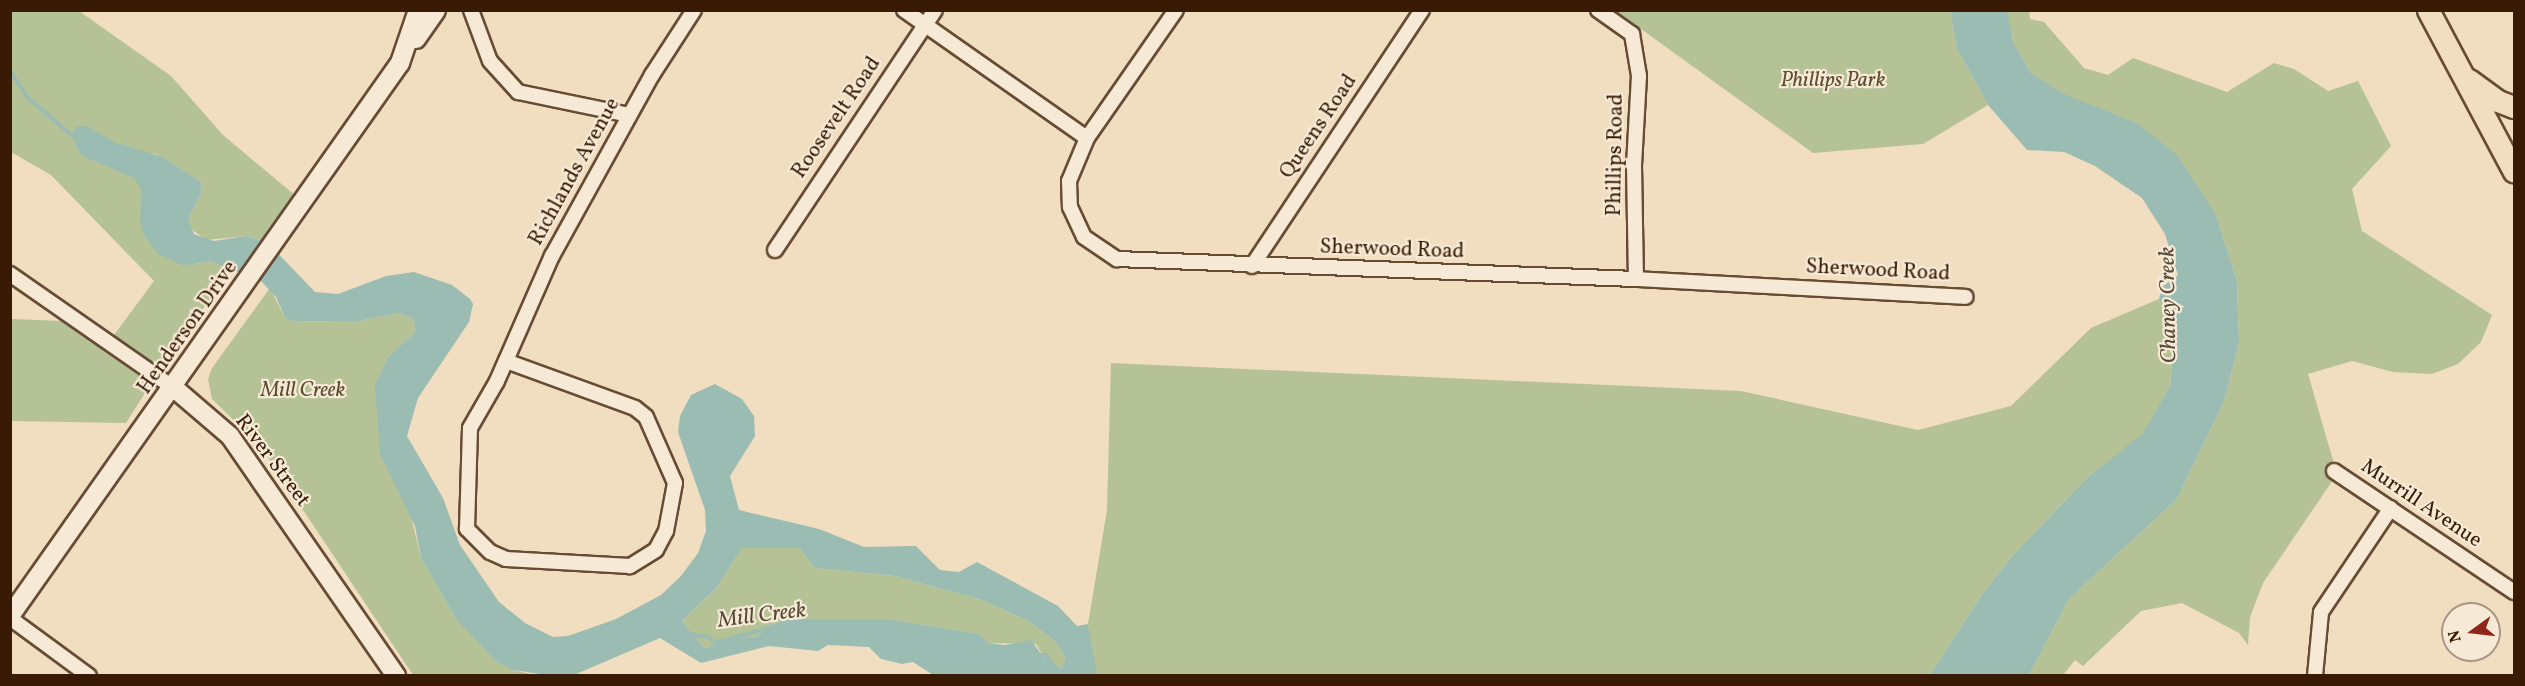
<!DOCTYPE html>
<html>
<head>
<meta charset="utf-8">
<style>
  body { margin:0 }
  #map { position:relative; width:2525px; height:686px; overflow:hidden; background:#f1ddbf; font-family:Vollkorn,serif }
  div>[style] { position:absolute }
  .green>* { inset:0; background:#b4c296 }
  .water>* { inset:0; background:#9bbcb2 }
  .stream>* { height:4px; margin:-2px; padding:0 2px; transform-origin:2px; border-radius:2px; background:#9bbcb2 }
  .roads { filter:drop-shadow(2px 0 #674b33) drop-shadow(-2px 0 #674b33) drop-shadow(0 2px #674b33) drop-shadow(0 -2px #674b33) }
  .street>* { height:14px; margin:-7px; padding:0 7px; transform-origin:7px; border-radius:7px; background:#f6e9d5 }
  .secondary>* { height:18px; margin:-9px; padding:0 9px; transform-origin:9px; border-radius:9px; background:#f6e9d5 }
  .primary>* { height:21px; margin:-10.5px; padding:0 10.5px; transform-origin:10.5px; border-radius:10.5px; background:#f1ddbf }
  span { translate:-50% -50%; white-space:nowrap; text-align:center; line-height:1.15; -webkit-text-stroke:4.5px #f6e9d5; paint-order:stroke }
  .park-label { font-size:21px; color:#5e4c30; font-style:italic }
  .street-label { font-size:21px; color:#391a04 }
  .water-label { font-size:22px; color:#564b38; font-style:italic }
  .frame { position:absolute; inset:0; border:12px solid #391a04; pointer-events:none }
  .north { position:absolute; left:2441px; top:602px; width:60px; height:60px; box-sizing:border-box; background:#f6e9d5; border:2px solid #aa9681; border-radius:50%; rotate:255deg; font-size:16px; font-weight:700; line-height:24px; text-align:center; color:#391a04 }
  .north::after { content:''; display:block; margin:auto; width:21px; height:27px; background:#8f2418; clip-path:polygon(50% 0,100% 100%,50% 72%,0 100%) }
</style>
</head>
<body>
<div id="map">
  <div class="green">
    <div style="clip-path:polygon(11px 11px,79px 11px,171px 76px,223px 135px,303px 202px,267px 242px,246px 236px,207px 240px,189px 228px,188px 219px,202px 192px,200px 181px,153px 153px,184px 266px,211px 261px,232px 267px,164px 365px,149px 363px,114px 335px,154px 281px,51px 175px,11px 152px)"></div>
    <div style="clip-path:polygon(1616px 11px,1950px 11px,1957px 49px,1988px 105px,1923px 144px,1813px 153px)"></div>
    <div style="clip-path:polygon(2029px 11px,2030px 19px,2044px 22px,2084px 68px,2108px 75px,2133px 58px,2227px 92px,2274px 63px,2294px 69px,2328px 91px,2358px 81px,2391px 146px,2352px 189px,2362px 231px,2492px 315px,2481px 342px,2458px 364px,2432px 374px,2393px 372px,2352px 361px,2308px 374px,2337px 474px,2263px 583px,2250px 617px,2248px 645px,2239px 633px,2182px 603px,2141px 611px,2083px 666px,2075px 660px,2063px 675px,2029px 675px,2069px 599px,2177px 499px,2224px 401px,2239px 343px,2237px 281px,2216px 215px,2137px 123px,2064px 95px,2031px 73px,2013px 42px,2006px 12px)"></div>
    <div style="clip-path:polygon(270px 288px,285px 318px,292px 321px,353px 322px,400px 313px,414px 319px,415px 332px,388px 357px,411px 516px,421px 558px,456px 619px,513px 670px,535px 675px,413px 675px,261px 447px,212px 399px,208px 379px,212px 368px)"></div>
    <div style="clip-path:polygon(2159px 299px,2175px 320px,2170px 386px,2143px 434px,2087px 478px,2012px 556px,1980px 597px,1930px 675px,1097px 675px,1095px 672px,1088px 624px,1107px 510px,1111px 363px,1741px 391px,1918px 430px,2011px 406px,2091px 328px)"></div>
    <div style="clip-path:polygon(11px 319px,62px 321px,146px 381px,148px 388px,126px 423px,11px 421px)"></div>
    <div style="clip-path:polygon(742px 548px,799px 548px,815px 568px,895px 576px,982px 600px,1028px 621px,1056px 642px,1065px 657px,1062px 670px,1044px 658px,1036px 644px,989px 643px,979px 634px,888px 619px,791px 619px,773px 624px,754px 638px,737px 638px,705px 648px,682px 621px,717px 587px)"></div>
  </div>
  <div class="water">
    <div style="clip-path:polygon(1950px 11px,2007px 11px,2013px 42px,2031px 73px,2064px 94px,2137px 123px,2177px 155px,2216px 215px,2237px 281px,2239px 343px,2224px 401px,2177px 499px,2069px 599px,2029px 675px,1930px 675px,1980px 597px,2012px 556px,2087px 478px,2143px 433px,2170px 386px,2175px 321px,2159px 299px,2163px 286px,2178px 275px,2165px 234px,2142px 198px,2095px 166px,2064px 152px,2027px 150px,1988px 105px,1957px 49px)"></div>
    <div style="clip-path:polygon(evenodd,87px 126px,114px 142px,162px 157px,200px 181px,202px 192px,188px 219px,194px 234px,214px 241px,246px 236px,267px 242px,315px 292px,338px 294px,386px 276px,414px 272px,452px 285px,470px 299px,473px 304px,469px 322px,418px 398px,407px 436px,443px 498px,460px 545px,499px 602px,525px 623px,553px 637px,568px 636px,616px 619px,661px 595px,681px 576px,698px 553px,706px 531px,705px 510px,678px 432px,680px 416px,691px 395px,715px 384px,742px 399px,754px 416px,755px 436px,730px 476px,739px 510px,819px 529px,864px 547px,916px 546px,940px 570px,959px 572px,977px 562px,1058px 606px,1077px 626px,1088px 624px,1097px 675px,933px 675px,913px 662px,902px 664px,881px 659px,869px 647px,828px 645px,818px 651px,769px 646px,701px 663px,660px 638px,574px 675px,546px 675px,513px 670px,497px 662px,456px 619px,421px 558px,415px 526px,380px 454px,375px 385px,388px 357px,415px 332px,414px 319px,400px 313px,353px 322px,292px 321px,285px 318px,276px 297px,261px 281px,211px 261px,184px 266px,158px 254px,144px 235px,140px 220px,141px 189px,134px 178px,85px 157px,78px 150px,73px 138px,75px 127px,87px 126px,742px 548px,799px 548px,815px 568px,895px 576px,982px 600px,1028px 621px,1056px 642px,1065px 657px,1062px 669px,1044px 658px,1031px 640px,1005px 645px,989px 643px,979px 634px,888px 619px,791px 619px,773px 624px,754px 638px,737px 638px,705px 648px,682px 621px,717px 587px,742px 548px)"></div>
  </div>
  <div class="stream">
    <div style="left:10px;top:71px;width:34px;rotate:56deg"></div>
    <div style="left:29px;top:99px;width:57px;rotate:40.1deg"></div>
    <div style="left:73px;top:136px;width:4px;rotate:-27deg"></div>
    <div style="left:688px;top:634px;width:21px;rotate:8deg"></div>
    <div style="left:709px;top:637px;width:8px;rotate:45deg"></div>
    <div style="left:715px;top:643px;width:59px;rotate:-15.7deg"></div>
    <div style="left:1038px;top:655px;width:8px"></div>
    <div style="left:1046px;top:655px;width:14px;rotate:56deg"></div>
  </div>
  <div class="roads">
    <div class="street">
      <div style="left:471px;top:10px;width:54px;rotate:69.6deg"></div>
      <div style="left:490px;top:61px;width:42px;rotate:47.9deg"></div>
      <div style="left:518px;top:92px;width:113px;rotate:11.7deg"></div>
      <div style="left:904px;top:10px;width:223px;rotate:35deg"></div>
      <div style="left:1176px;top:10px;width:156px;rotate:124.8deg"></div>
      <div style="left:1087px;top:138px;width:47px;rotate:112.7deg"></div>
      <div style="left:1069px;top:181px;width:26px;rotate:88deg"></div>
      <div style="left:1070px;top:207px;width:33px;rotate:65deg"></div>
      <div style="left:1084px;top:237px;width:40px;rotate:34deg"></div>
      <div style="left:1117px;top:259px;width:519px;rotate:2.21deg"></div>
      <div style="left:1636px;top:279px;width:330px;rotate:3.1deg"></div>
      <div style="left:1598px;top:10px;width:42px;rotate:35.2deg"></div>
      <div style="left:1632px;top:34px;width:43px;rotate:80.5deg"></div>
      <div style="left:1639px;top:76px;width:90px;rotate:93.2deg"></div>
      <div style="left:1634px;top:166px;width:113px;rotate:89deg"></div>
      <div style="left:775px;top:250px;width:288px;rotate:-56.3deg"></div>
      <div style="left:1252px;top:266px;width:307px;rotate:-56.4deg"></div>
      <div style="left:10px;top:274px;width:200px;rotate:34.8deg"></div>
      <div style="left:506px;top:361px;width:137px;rotate:20deg"></div>
      <div style="left:635px;top:408px;width:14px;rotate:39deg"></div>
      <div style="left:646px;top:417px;width:72px;rotate:66.3deg"></div>
      <div style="left:675px;top:483px;width:49px;rotate:100.6deg"></div>
      <div style="left:666px;top:531px;width:21px;rotate:118deg"></div>
      <div style="left:656px;top:550px;width:31px;rotate:148deg"></div>
      <div style="left:630px;top:566px;width:124px;rotate:-176.8deg"></div>
      <div style="left:506px;top:559px;width:17px;rotate:-156deg"></div>
      <div style="left:490px;top:552px;width:33px;rotate:-135deg"></div>
      <div style="left:467px;top:529px;width:101px;rotate:-88.3deg"></div>
      <div style="left:470px;top:428px;width:54px;rotate:-60.1deg"></div>
      <div style="left:497px;top:381px;width:137px;rotate:-66.3deg"></div>
      <div style="left:552px;top:256px;width:207px;rotate:-61.1deg"></div>
      <div style="left:652px;top:75px;width:77px;rotate:-57.1deg"></div>
      <div style="left:2334px;top:471px;width:217px;rotate:33.9deg"></div>
      <div style="left:10px;top:618px;width:98px;rotate:36.3deg"></div>
      <div style="left:2315px;top:676px;width:64px;rotate:-84.6deg"></div>
      <div style="left:2321px;top:612px;width:125px;rotate:-56.1deg"></div>
    </div>
    <div class="secondary">
      <div style="left:416px;top:39px;width:35px;rotate:-55deg"></div>
      <div style="left:174px;top:388px;width:74px;rotate:40.6deg"></div>
      <div style="left:230px;top:436px;width:292px;rotate:55.3deg"></div>
      <div style="left:10px;top:616px;width:677px;rotate:-54.81deg"></div>
      <div style="left:400px;top:63px;width:56px;rotate:-71.2deg"></div>
    </div>
    <div class="primary">
      <div style="left:2428px;top:10px;width:183px;rotate:62deg"></div>
      <div style="left:2469px;top:80px;width:36px;rotate:36deg"></div>
      <div style="left:2498px;top:101px;width:17px;rotate:21deg"></div>
    </div>
  </div>
  <div class="park-label">
    <span style="left:1833px;top:81px">Phillips Park</span>
    <span style="left:303px;top:391px">Mill Creek</span>
  </div>
  <div class="street-label">
    <span style="left:837px;top:118px;rotate:-56deg">Roosevelt Road</span>
    <span style="left:1319px;top:127px;rotate:-56deg">Queens Road</span>
    <span style="left:1616px;top:155px;rotate:-89deg">Phillips Road</span>
    <span style="left:575px;top:172px;rotate:-61deg">Richlands Avenue</span>
    <span style="left:1392px;top:250px;rotate:2deg">Sherwood Road</span>
    <span style="left:1878px;top:271px;rotate:3deg">Sherwood Road</span>
    <span style="left:188px;top:328px;rotate:-55deg">Henderson Drive</span>
    <span style="left:272px;top:461px;rotate:53deg">River Street</span>
    <span style="left:2421px;top:504px;rotate:34deg">Murrill Avenue</span>
  </div>
  <div class="water-label">
    <span style="left:2169px;top:305px;rotate:-91deg">Chaney Creek</span>
    <span style="left:762px;top:616px;rotate:-7deg">Mill Creek</span>
  </div>
  <div class="frame"></div>
  <div class="north">N</div>
</div>
</body>
</html>
